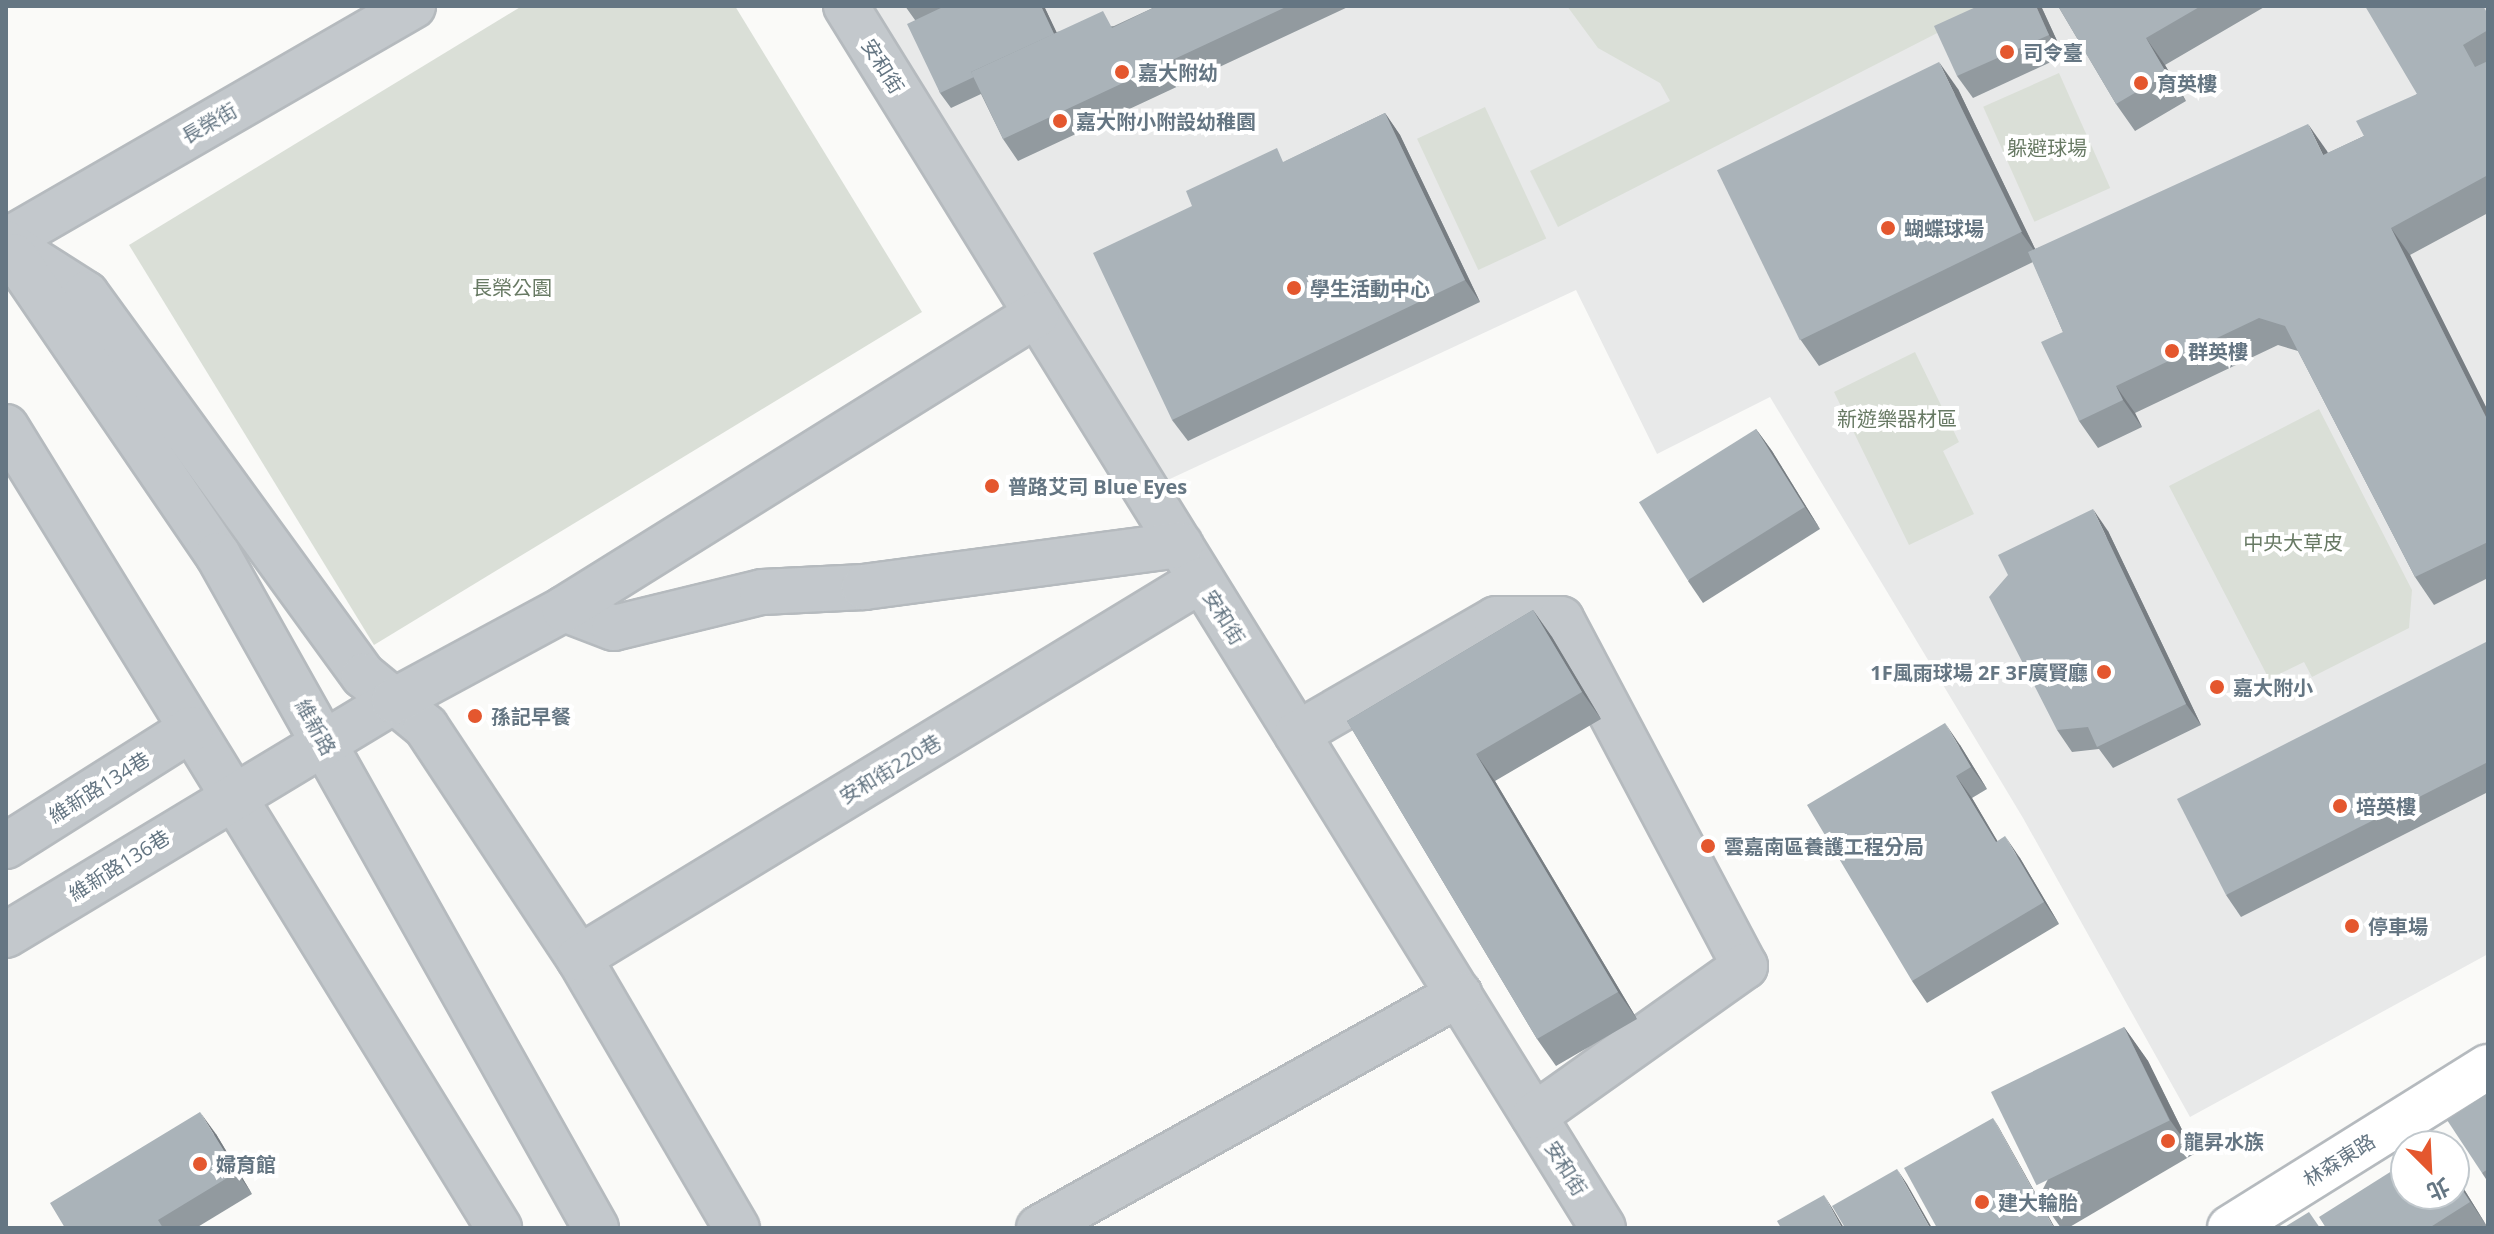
<!DOCTYPE html>
<html>
<head>
<meta charset="utf-8">
<style>
  body { margin:0 }
  #map { position:relative; width:2494px; height:1234px; overflow:hidden; background:#fafaf8; font-family:"Open Sans","Noto Sans TC",sans-serif }
  div>[style] { position:absolute }
  .built>* { inset:0; background:#e8e9e9 }
  .green>* { inset:0; background:#dadfd7; transform-origin:0 0 }
  .roads { filter:drop-shadow(2px 0 #b5babe) drop-shadow(-2px 0 #b5babe) drop-shadow(0 2px #b5babe) drop-shadow(0 -2px #b5babe) }
  .minor>* { height:44px; margin:-22px; padding:0 22px; transform-origin:22px; border-radius:22px; background:#c3c8cc }
  .major>* { height:44px; margin:-22px; padding:0 22px; transform-origin:22px; border-radius:22px; background:#fff }
  .wall>* { inset:0; background:#929a9f }
  .shaded-wall>* { inset:0; background:#777d82 }
  .building>* { inset:0; background:#aab3b9; transform-origin:0 0 }
  .dots>* { width:22px; height:22px; translate:-50% -50%; box-sizing:border-box; border:4px solid #fff; border-radius:50% }
  span { translate:-50% -50%; white-space:nowrap; text-align:center; line-height:1.15; -webkit-text-stroke:8px #fff; paint-order:stroke }
  .poi-label { font-size:20px; color:#657683; font-weight:700 }
  .left { translate:0 -50%; text-align:left }
  .right { translate:-100% -50%; text-align:right }
  .street-label { font-size:20px; color:#657683 }
  .park-label { font-size:20px; color:#687a64 }
  .frame { position:absolute; inset:0; border:8px solid #657683; pointer-events:none }
  .north { position:absolute; left:2390px; top:1130px; width:80px; height:80px; box-sizing:border-box; background:#fff; border:2px solid #c1c8cd; border-radius:50%; rotate:156deg; font-size:22px; font-weight:700; line-height:32px; text-align:center; color:#657683 }
  .north::after { content:''; display:block; margin:auto; width:28px; height:36px; background:#e4572e; clip-path:polygon(50% 0,100% 100%,50% 72%,0 100%) }
</style>
</head>
<body>
<div id="map">
  <div class="built">
    <div style="clip-path:polygon(866px 6px,2488px 6px,2488px 954px,2190px 1117px,2023px 818px,1770px 397px,1657px 454px,1576px 290px,1157px 485px)"></div>
  </div>
  <div class="green">
    <div style="clip-path:polygon(522px 6px,735px 6px,922px 312px,374px 645px,129px 245px)"></div>
    <div style="clip-path:polygon(1567px 6px,1990px 6px,1558px 227px,1530px 171px,1670px 101px,1660px 83px,1598px 48px)"></div>
    <div style="left:2059px;top:73px;width:126px;height:83px;rotate:66deg"></div>
    <div style="left:1485px;top:107px;width:145px;height:75px;rotate:65deg"></div>
    <div style="clip-path:polygon(1915px 352px,1959px 442px,1943px 451px,1974px 514px,1909px 545px,1834px 392px)"></div>
    <div style="clip-path:polygon(2319px 409px,2412px 590px,2409px 628px,2312px 677px,2304px 662px,2269px 679px,2169px 486px)"></div>
  </div>
  <div class="roads">
    <div class="minor">
      <div style="left:846px;top:6px;width:1437px;rotate:58.22deg"></div>
      <div style="left:6px;top:241px;width:470px;rotate:-30deg"></div>
      <div style="left:6px;top:243px;width:95px;rotate:32.5deg"></div>
      <div style="left:86px;top:294px;width:472px;rotate:54deg"></div>
      <div style="left:364px;top:676px;width:80px;rotate:39.4deg"></div>
      <div style="left:426px;top:727px;width:277px;rotate:56.5deg"></div>
      <div style="left:579px;top:958px;width:313px;rotate:59.7deg"></div>
      <div style="left:14px;top:256px;width:362px;rotate:55.7deg"></div>
      <div style="left:218px;top:555px;width:772px;rotate:60.68deg"></div>
      <div style="left:6px;top:427px;width:941px;rotate:58.39deg"></div>
      <div style="left:564px;top:609px;width:53px;rotate:20.8deg"></div>
      <div style="left:614px;top:628px;width:152px;rotate:-13.7deg"></div>
      <div style="left:762px;top:592px;width:102px;rotate:-2.8deg"></div>
      <div style="left:864px;top:587px;width:319px;rotate:-7.6deg"></div>
      <div style="left:1297px;top:734px;width:230px;rotate:-30deg"></div>
      <div style="left:1496px;top:619px;width:65px"></div>
      <div style="left:1561px;top:619px;width:393px;rotate:62.1deg"></div>
      <div style="left:1745px;top:966px;width:259px;rotate:144.6deg"></div>
      <div style="left:6px;top:846px;width:219px;rotate:-32.3deg"></div>
      <div style="left:6px;top:935px;width:453px;rotate:-31.1deg"></div>
      <div style="left:394px;top:701px;width:193px;rotate:-28.4deg"></div>
      <div style="left:564px;top:609px;width:557px;rotate:-31.95deg"></div>
      <div style="left:579px;top:958px;width:728px;rotate:-31.29deg"></div>
      <div style="left:1039px;top:1228px;width:481px;rotate:-29.1deg"></div>
    </div>
    <div class="major">
      <div style="left:2230px;top:1228px;width:304px;rotate:-32deg"></div>
    </div>
  </div>
  <div class="wall">
    <div style="clip-path:polygon(905px 6px,1044px 6px,1056px 32px,1114px 26px,1157px 6px,1350px 6px,1018px 161px,1003px 139px,981px 94px,951px 108px,940px 93px,915px 20px)"></div>
    <div style="clip-path:polygon(1978px 6px,2041px 6px,2064px 56px,1973px 98px,1957px 76px)"></div>
    <div style="clip-path:polygon(2058px 6px,2266px 6px,2165px 65px,2186px 101px,2135px 131px,2116px 104px)"></div>
    <div style="clip-path:polygon(2488px 9px,2488px 213px,2410px 255px,2488px 411px,2488px 578px,2434px 605px,2415px 577px,2298px 351px,2278px 345px,2135px 413px,2142px 427px,2098px 448px,2079px 421px,2063px 332px,2033px 262px,1819px 366px,1800px 339px,1958px 89px,2035px 249px,2328px 153px,2364px 136px,2417px 94px)"></div>
    <div style="clip-path:polygon(1385px 113px,1400px 135px,1480px 302px,1188px 441px,1172px 420px,1286px 161px)"></div>
    <div style="clip-path:polygon(1756px 429px,1772px 451px,1820px 529px,1703px 603px,1688px 581px)"></div>
    <div style="clip-path:polygon(2108px 531px,2201px 725px,2113px 768px,2099px 749px,2072px 752px,2057px 730px)"></div>
    <div style="clip-path:polygon(1533px 610px,1552px 637px,1601px 719px,1495px 781px,1637px 1019px,1556px 1066px,1537px 1039px,1347px 721px)"></div>
    <div style="clip-path:polygon(2488px 641px,2488px 792px,2241px 917px,2226px 895px)"></div>
    <div style="clip-path:polygon(1960px 745px,1987px 789px,1972px 798px,1997px 841px,2020px 858px,2059px 924px,1927px 1003px,1912px 981px)"></div>
    <div style="clip-path:polygon(2124px 1027px,2148px 1061px,2194px 1154px,2068px 1228px,2061px 1228px,2039px 1197px)"></div>
    <div style="clip-path:polygon(2488px 1093px,2488px 1182px,2482px 1173px)"></div>
    <div style="clip-path:polygon(216px 1134px,252px 1194px,196px 1228px,65px 1228px)"></div>
    <div style="clip-path:polygon(2454px 1173px,2488px 1228px,2326px 1228px,2454px 1194px)"></div>
  </div>
  <div class="shaded-wall">
    <div style="clip-path:polygon(1041px 6px,1044px 6px,1067px 54px,1056px 38px)"></div>
    <div style="clip-path:polygon(2036px 6px,2041px 6px,2064px 56px,2049px 35px)"></div>
    <div style="clip-path:polygon(2146px 38px,2165px 65px,2186px 101px,2167px 74px)"></div>
    <div style="clip-path:polygon(1939px 62px,1958px 89px,2040px 259px,2021px 232px)"></div>
    <div style="clip-path:polygon(1385px 113px,1400px 135px,1480px 302px,1465px 280px)"></div>
    <div style="clip-path:polygon(2308px 124px,2327px 151px,2342px 182px,2323px 155px)"></div>
    <div style="clip-path:polygon(2391px 228px,2410px 255px,2488px 411px,2488px 421px)"></div>
    <div style="clip-path:polygon(2116px 386px,2135px 413px,2142px 427px,2123px 400px)"></div>
    <div style="clip-path:polygon(1756px 429px,1772px 451px,1820px 529px,1805px 507px)"></div>
    <div style="clip-path:polygon(2093px 509px,2108px 531px,2201px 725px,2186px 704px)"></div>
    <div style="clip-path:polygon(1533px 610px,1552px 637px,1601px 719px,1582px 692px)"></div>
    <div style="clip-path:polygon(1945px 723px,1960px 745px,1987px 789px,1971px 767px)"></div>
    <div style="clip-path:polygon(1476px 754px,1495px 781px,1637px 1019px,1618px 992px)"></div>
    <div style="clip-path:polygon(1956px 776px,1972px 798px,2011px 864px,1996px 842px)"></div>
    <div style="clip-path:polygon(2005px 836px,2020px 858px,2059px 924px,2044px 902px)"></div>
    <div style="clip-path:polygon(2124px 1027px,2148px 1061px,2194px 1154px,2170px 1120px)"></div>
    <div style="clip-path:polygon(200px 1112px,216px 1134px,252px 1194px,237px 1172px)"></div>
    <div style="clip-path:polygon(1993px 1118px,1998px 1126px,2055px 1228px,2054px 1228px)"></div>
    <div style="clip-path:polygon(1897px 1169px,1907px 1184px,1932px 1228px,1930px 1228px)"></div>
    <div style="clip-path:polygon(2454px 1173px,2488px 1228px,2454px 1177px)"></div>
    <div style="clip-path:polygon(1824px 1195px,1834px 1211px,1844px 1228px,1842px 1228px)"></div>
  </div>
  <div class="building">
    <div style="clip-path:polygon(945px 6px,1041px 6px,1054px 34px,971px 72px,974px 77px,940px 93px,907px 24px)"></div>
    <div style="clip-path:polygon(1157px 6px,1288px 6px,1003px 139px,971px 72px,1103px 11px,1112px 28px)"></div>
    <div style="clip-path:polygon(1978px 6px,2036px 6px,2049px 35px,1957px 76px,1934px 26px)"></div>
    <div style="clip-path:polygon(2058px 6px,2201px 6px,2146px 38px,2167px 74px,2116px 104px)"></div>
    <div style="clip-path:polygon(2365px 6px,2483px 6px,2488px 14px,2488px 30px,2463px 45px,2475px 67px,2488px 61px,2488px 175px,2391px 228px,2488px 421px,2488px 542px,2415px 577px,2285px 326px,2259px 318px,2116px 386px,2123px 400px,2079px 421px,2041px 342px,2063px 332px,2028px 252px,2308px 124px,2323px 155px,2364px 136px,2356px 121px,2417px 94px)"></div>
    <div style="left:1939px;top:62px;width:189px;height:247px;rotate:64deg"></div>
    <div style="clip-path:polygon(1385px 113px,1465px 280px,1172px 420px,1093px 253px,1192px 206px,1186px 191px,1277px 148px,1283px 162px)"></div>
    <div style="left:1756px;top:429px;width:92px;height:138px;rotate:58deg"></div>
    <div style="clip-path:polygon(2093px 509px,2186px 704px,2097px 747px,2088px 727px,2057px 730px,1989px 597px,2008px 575px,1998px 555px)"></div>
    <div style="clip-path:polygon(1533px 610px,1582px 692px,1476px 754px,1618px 992px,1537px 1039px,1347px 721px)"></div>
    <div style="clip-path:polygon(2488px 641px,2488px 762px,2226px 895px,2177px 799px)"></div>
    <div style="clip-path:polygon(1945px 723px,1971px 767px,1956px 776px,1996px 842px,2005px 836px,2044px 902px,1912px 981px,1807px 805px)"></div>
    <div style="left:2124px;top:1027px;width:104px;height:148px;rotate:64deg"></div>
    <div style="clip-path:polygon(2488px 1093px,2488px 1169px,2482px 1173px,2447px 1120px)"></div>
    <div style="clip-path:polygon(200px 1112px,237px 1172px,158px 1220px,163px 1228px,65px 1228px,50px 1203px)"></div>
    <div style="clip-path:polygon(1993px 1118px,2054px 1228px,1937px 1228px,1904px 1168px)"></div>
    <div style="clip-path:polygon(2406px 1162px,2406px 1194px,2454px 1194px,2454px 1177px,2470px 1202px,2429px 1228px,2326px 1228px,2319px 1217px)"></div>
    <div style="clip-path:polygon(1897px 1169px,1930px 1228px,1845px 1228px,1832px 1206px)"></div>
    <div style="clip-path:polygon(1824px 1195px,1842px 1228px,1781px 1228px,1777px 1221px)"></div>
    <div style="clip-path:polygon(2309px 1212px,2320px 1228px,2283px 1228px)"></div>
  </div>
  <div class="dots">
    <div style="left:2007px;top:52px;background:#e4572e"></div>
    <div style="left:1122px;top:72px;background:#e4572e"></div>
    <div style="left:2141px;top:83px;background:#e4572e"></div>
    <div style="left:1060px;top:121px;background:#e4572e"></div>
    <div style="left:1888px;top:228px;background:#e4572e"></div>
    <div style="left:1294px;top:288px;background:#e4572e"></div>
    <div style="left:2172px;top:351px;background:#e4572e"></div>
    <div style="left:992px;top:486px;background:#e4572e"></div>
    <div style="left:2104px;top:672px;background:#e4572e"></div>
    <div style="left:2217px;top:687px;background:#e4572e"></div>
    <div style="left:475px;top:716px;background:#e4572e"></div>
    <div style="left:2340px;top:806px;background:#e4572e"></div>
    <div style="left:1708px;top:846px;background:#e4572e"></div>
    <div style="left:2352px;top:926px;background:#e4572e"></div>
    <div style="left:2168px;top:1141px;background:#e4572e"></div>
    <div style="left:200px;top:1164px;background:#e4572e"></div>
    <div style="left:1982px;top:1202px;background:#e4572e"></div>
  </div>
  <div class="poi-label">
    <span class="left" style="left:2023px;top:52px">司令臺</span>
    <span class="left" style="left:1138px;top:72px">嘉大附幼</span>
    <span class="left" style="left:2157px;top:83px">育英樓</span>
    <span class="left" style="left:1076px;top:121px">嘉大附小附設幼稚園</span>
    <span class="left" style="left:1904px;top:228px">蝴蝶球場</span>
    <span class="left" style="left:1310px;top:288px">學生活動中心</span>
    <span class="left" style="left:2188px;top:351px">群英樓</span>
    <span class="left" style="left:1008px;top:486px">普路艾司 Blue Eyes</span>
    <span class="right" style="left:2088px;top:672px">1F風雨球場 2F 3F廣賢廳</span>
    <span class="left" style="left:2233px;top:687px">嘉大附小</span>
    <span class="left" style="left:491px;top:716px">孫記早餐</span>
    <span class="left" style="left:2356px;top:806px">培英樓</span>
    <span class="left" style="left:1724px;top:846px">雲嘉南區養護工程分局</span>
    <span class="left" style="left:2368px;top:926px">停車場</span>
    <span class="left" style="left:2184px;top:1141px">龍昇水族</span>
    <span class="left" style="left:216px;top:1164px">婦育館</span>
    <span class="left" style="left:1998px;top:1202px">建大輪胎</span>
  </div>
  <div class="street-label">
    <span style="left:883px;top:66px;rotate:58deg">安和街</span>
    <span style="left:209px;top:123px;rotate:-30deg">長榮街</span>
    <span style="left:1224px;top:617px;rotate:58deg">安和街</span>
    <span style="left:316px;top:727px;rotate:61deg">維新路</span>
    <span style="left:890px;top:769px;rotate:-31deg">安和街220巷</span>
    <span style="left:99px;top:787px;rotate:-32deg">維新路134巷</span>
    <span style="left:119px;top:865px;rotate:-32deg">維新路136巷</span>
    <span style="left:2339px;top:1160px;rotate:-32deg">林森東路</span>
    <span style="left:1566px;top:1168px;rotate:58deg">安和街</span>
  </div>
  <div class="park-label">
    <span style="left:2047px;top:147px">躲避球場</span>
    <span style="left:512px;top:287px">長榮公園</span>
    <span style="left:1897px;top:418px">新遊樂器材區</span>
    <span style="left:2293px;top:542px">中央大草皮</span>
  </div>
  <div class="frame"></div>
  <div class="north">北</div>
</div>
</body>
</html>
